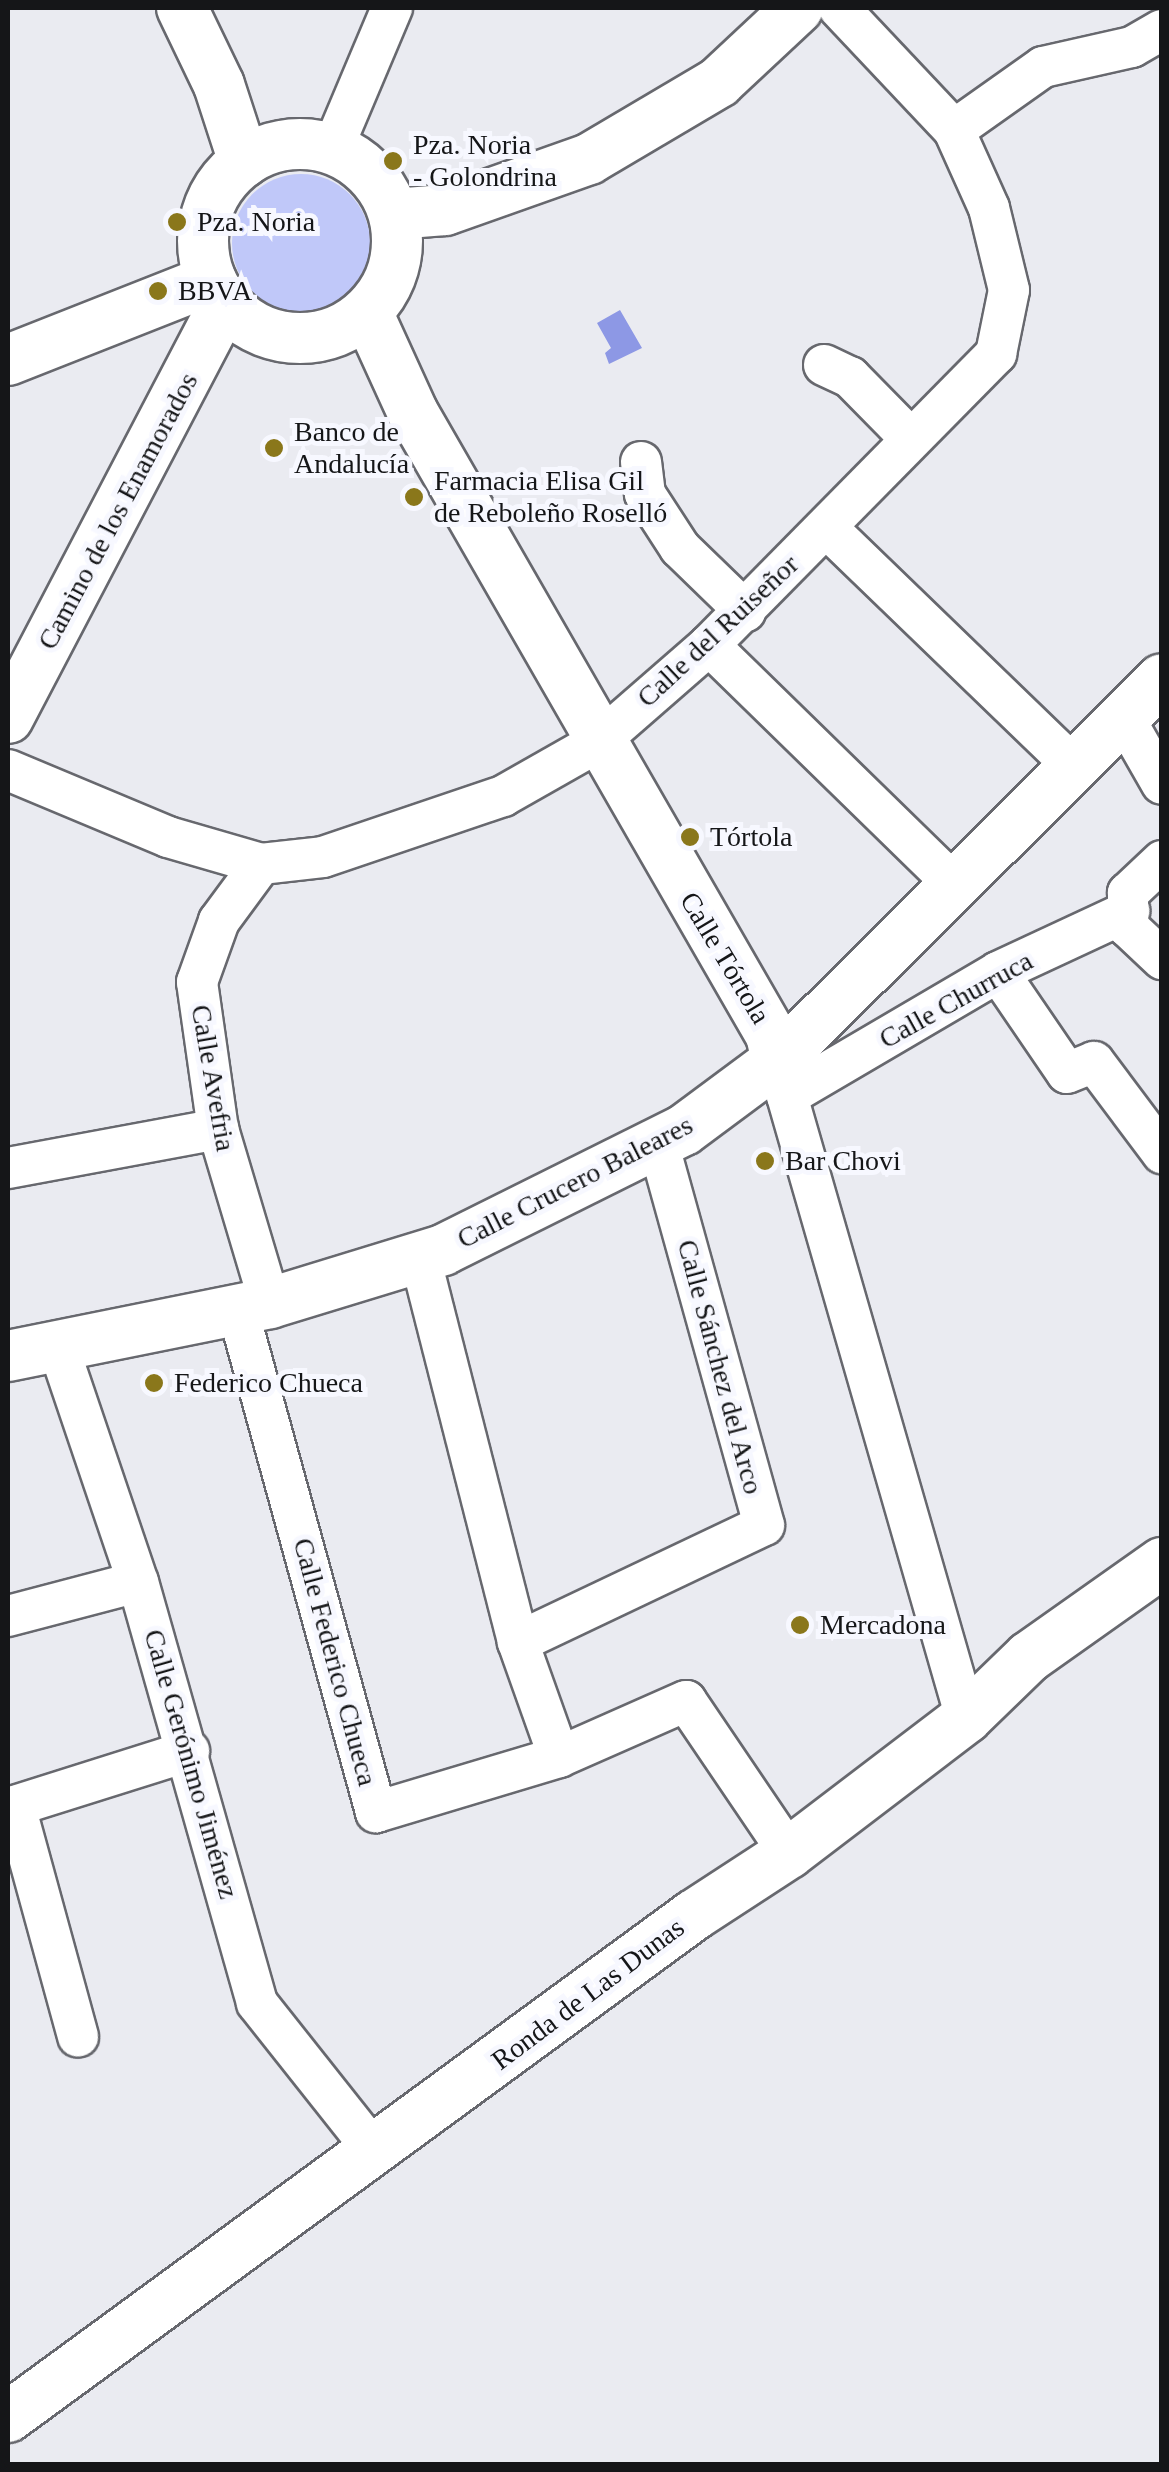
<!DOCTYPE html>
<html>
<head>
<meta charset="utf-8">
<style>
  body { margin:0 }
  #map { position:relative; width:1169px; height:2472px; overflow:hidden; background:#eaebf1; font-family:"Times New Roman",serif }
  div>[style] { position:absolute }
  .green>* { inset:0; background:#c0c8f9 }
  .round { border-radius:50% }
  .water>* { inset:0; background:#8d98e5 }
  .roads { filter:drop-shadow(2px 0 #67686e) drop-shadow(-2px 0 #67686e) drop-shadow(0 2px #67686e) drop-shadow(0 -2px #67686e) }
  .minor>* { height:40px; margin:-20px; padding:0 20px; transform-origin:20px; border-radius:20px; background:#fff }
  .tertiary>* { height:50px; margin:-25px; padding:0 25px; transform-origin:25px; border-radius:25px; background:#fff }
  .tertiary>.ring { margin:-25px; padding:0; box-sizing:content-box; background:none; border:50px solid #fff; border-radius:50% }
  .dots>* { width:28px; height:28px; translate:-50% -50%; box-sizing:border-box; border:5px solid #f7f8ff; border-radius:50% }
  span { translate:-50% -50%; white-space:nowrap; text-align:center; line-height:1.15; -webkit-text-stroke:10px #f7f8ff; paint-order:stroke }
  .poi-label { font-size:28px; color:#151618 }
  .left { translate:0 -50%; text-align:left }
  .street-label { font-size:28px; color:#151618 }
  .frame { position:absolute; inset:0; border:10px solid #151618; pointer-events:none }
</style>
</head>
<body>
<div id="map">
  <div class="green">
    <div class="round" style="left:232px;top:174px;width:138px;height:138px"></div>
  </div>
  <div class="water">
    <div style="clip-path:polygon(620px 310px,642px 348px,609px 364px,605px 353px,611px 348px,597px 323px)"></div>
  </div>
  <div class="roads">
    <div class="minor">
      <div style="left:954px;top:130px;width:109px;rotate:-35.3deg"></div>
      <div style="left:1043px;top:67px;width:91px;rotate:-12.7deg"></div>
      <div style="left:1132px;top:47px;width:34px;rotate:-30deg"></div>
      <div style="left:332px;top:150px;width:154px;rotate:-67.1deg"></div>
      <div style="left:824px;top:365px;width:29px;rotate:25deg"></div>
      <div style="left:850px;top:377px;width:87px;rotate:45.5deg"></div>
      <div style="left:641px;top:462px;width:32px;rotate:83deg"></div>
      <div style="left:645px;top:494px;width:64px;rotate:57.1deg"></div>
      <div style="left:680px;top:548px;width:91px;rotate:44.1deg"></div>
      <div style="left:827px;top:528px;width:341px;rotate:44deg"></div>
      <div style="left:709px;top:645px;width:345px;rotate:44.3deg"></div>
      <div style="left:1123px;top:716px;width:78px;rotate:60.2deg"></div>
      <div style="left:8px;top:770px;width:173px;rotate:22.7deg"></div>
      <div style="left:168px;top:837px;width:97px;rotate:16.2deg"></div>
      <div style="left:261px;top:864px;width:62px;rotate:-6.4deg"></div>
      <div style="left:323px;top:857px;width:190px;rotate:-18.7deg"></div>
      <div style="left:503px;top:796px;width:109px;rotate:-29.6deg"></div>
      <div style="left:598px;top:742px;width:147px;rotate:-41.1deg"></div>
      <div style="left:709px;top:645px;width:409px;rotate:-45.4deg"></div>
      <div style="left:996px;top:354px;width:65px;rotate:-78.5deg"></div>
      <div style="left:1009px;top:290px;width:84px;rotate:-103.7deg"></div>
      <div style="left:989px;top:208px;width:85px;rotate:-114.2deg"></div>
      <div style="left:954px;top:130px;width:168px;rotate:-133.3deg"></div>
      <div style="left:1162px;top:861px;width:47px;rotate:136.7deg"></div>
      <div style="left:1128px;top:893px;width:34px;rotate:90deg"></div>
      <div style="left:1128px;top:927px;width:47px;rotate:43.3deg"></div>
      <div style="left:261px;top:864px;width:71px;rotate:126.4deg"></div>
      <div style="left:219px;top:921px;width:65px;rotate:109.8deg"></div>
      <div style="left:197px;top:982px;width:148px;rotate:81.9deg"></div>
      <div style="left:218px;top:1129px;width:182px;rotate:73.4deg"></div>
      <div style="left:998px;top:972px;width:122px;rotate:55.7deg"></div>
      <div style="left:1067px;top:1073px;width:29px;rotate:-22deg"></div>
      <div style="left:1094px;top:1062px;width:114px;rotate:53.2deg"></div>
      <div style="left:777px;top:1061px;width:684px;rotate:73.95deg"></div>
      <div style="left:787px;top:1096px;width:245px;rotate:-30.4deg"></div>
      <div style="left:998px;top:972px;width:145px;rotate:-25deg"></div>
      <div style="left:8px;top:1168px;width:214px;rotate:-10.5deg"></div>
      <div style="left:420px;top:1257px;width:397px;rotate:75.7deg"></div>
      <div style="left:518px;top:1642px;width:272px;rotate:-25.4deg"></div>
      <div style="left:764px;top:1525px;width:396px;rotate:-105.5deg"></div>
      <div style="left:237px;top:1307px;width:524px;rotate:74.61deg"></div>
      <div style="left:376px;top:1812px;width:191px;rotate:-16.7deg"></div>
      <div style="left:559px;top:1757px;width:139px;rotate:-23.8deg"></div>
      <div style="left:686px;top:1701px;width:184px;rotate:55.9deg"></div>
      <div style="left:58px;top:1346px;width:249px;rotate:71.3deg"></div>
      <div style="left:138px;top:1582px;width:437px;rotate:74.2deg"></div>
      <div style="left:257px;top:2003px;width:190px;rotate:51.6deg"></div>
      <div style="left:8px;top:1616px;width:134px;rotate:-14.7deg"></div>
      <div style="left:518px;top:1642px;width:122px;rotate:70.4deg"></div>
      <div style="left:15px;top:1806px;width:239px;rotate:74.7deg"></div>
      <div style="left:8px;top:1808px;width:190px;rotate:-17.5deg"></div>
    </div>
    <div class="tertiary">
      <div style="left:182px;top:8px;width:85px;rotate:64.3deg"></div>
      <div style="left:219px;top:85px;width:81px;rotate:72deg"></div>
      <div class="ring" style="left:203px;top:144px;width:144px;height:144px"></div>
      <div style="left:394px;top:214px;width:51px;rotate:-4.5deg"></div>
      <div style="left:445px;top:210px;width:153px;rotate:-19.5deg"></div>
      <div style="left:589px;top:159px;width:151px;rotate:-30.6deg"></div>
      <div style="left:719px;top:82px;width:108px;rotate:-43.1deg"></div>
      <div style="left:367px;top:312px;width:111px;rotate:65.5deg"></div>
      <div style="left:413px;top:413px;width:718px;rotate:60.08deg"></div>
      <div style="left:771px;top:1035px;width:27px;rotate:77deg"></div>
      <div style="left:8px;top:360px;width:218px;rotate:-21.5deg"></div>
      <div style="left:8px;top:718px;width:468px;rotate:-62.4deg"></div>
      <div style="left:8px;top:1356px;width:267px;rotate:-11.4deg"></div>
      <div style="left:270px;top:1303px;width:181px;rotate:-17deg"></div>
      <div style="left:443px;top:1250px;width:269px;rotate:-26.5deg"></div>
      <div style="left:684px;top:1130px;width:116px;rotate:-36.6deg"></div>
      <div style="left:777px;top:1061px;width:542px;rotate:-44.78deg"></div>
      <div style="left:8px;top:2417px;width:850px;rotate:-36.2deg"></div>
      <div style="left:694px;top:1915px;width:113px;rotate:-33.1deg"></div>
      <div style="left:789px;top:1853px;width:223px;rotate:-37.3deg"></div>
      <div style="left:966px;top:1718px;width:88px;rotate:-44.1deg"></div>
      <div style="left:1029px;top:1657px;width:163px;rotate:-35.3deg"></div>
    </div>
  </div>
  <div class="dots">
    <div style="left:393px;top:161px;background:#8a771b"></div>
    <div style="left:177px;top:222px;background:#8a771b"></div>
    <div style="left:158px;top:291px;background:#8a771b"></div>
    <div style="left:274px;top:448px;background:#8a771b"></div>
    <div style="left:414px;top:497px;background:#8a771b"></div>
    <div style="left:690px;top:837px;background:#8a771b"></div>
    <div style="left:765px;top:1161px;background:#8a771b"></div>
    <div style="left:154px;top:1383px;background:#8a771b"></div>
    <div style="left:800px;top:1625px;background:#8a771b"></div>
  </div>
  <div class="poi-label">
    <span class="left" style="left:413px;top:161px">Pza. Noria<br>- Golondrina</span>
    <span class="left" style="left:197px;top:222px">Pza. Noria</span>
    <span class="left" style="left:178px;top:291px">BBVA</span>
    <span class="left" style="left:294px;top:448px">Banco de<br>Andalucía</span>
    <span class="left" style="left:434px;top:497px">Farmacia Elisa Gil<br>de Reboleño Roselló</span>
    <span class="left" style="left:710px;top:837px">Tórtola</span>
    <span class="left" style="left:785px;top:1161px">Bar Chovi</span>
    <span class="left" style="left:174px;top:1383px">Federico Chueca</span>
    <span class="left" style="left:820px;top:1625px">Mercadona</span>
  </div>
  <div class="street-label">
    <span style="left:118px;top:511px;rotate:-62deg">Camino de los Enamorados</span>
    <span style="left:718px;top:631px;rotate:-43deg">Calle del Ruiseñor</span>
    <span style="left:725px;top:958px;rotate:59deg">Calle Tórtola</span>
    <span style="left:956px;top:1000px;rotate:-29deg">Calle Churruca</span>
    <span style="left:213px;top:1078px;rotate:80deg">Calle Avefria</span>
    <span style="left:575px;top:1182px;rotate:-27deg">Calle Crucero Baleares</span>
    <span style="left:720px;top:1367px;rotate:75deg">Calle Sánchez del Arco</span>
    <span style="left:335px;top:1662px;rotate:75deg">Calle Federico Chueca</span>
    <span style="left:191px;top:1764px;rotate:74deg">Calle Gerónimo Jiménez</span>
    <span style="left:588px;top:1994px;rotate:-37deg">Ronda de Las Dunas</span>
  </div>
  <div class="frame"></div>
</div>
</body>
</html>
